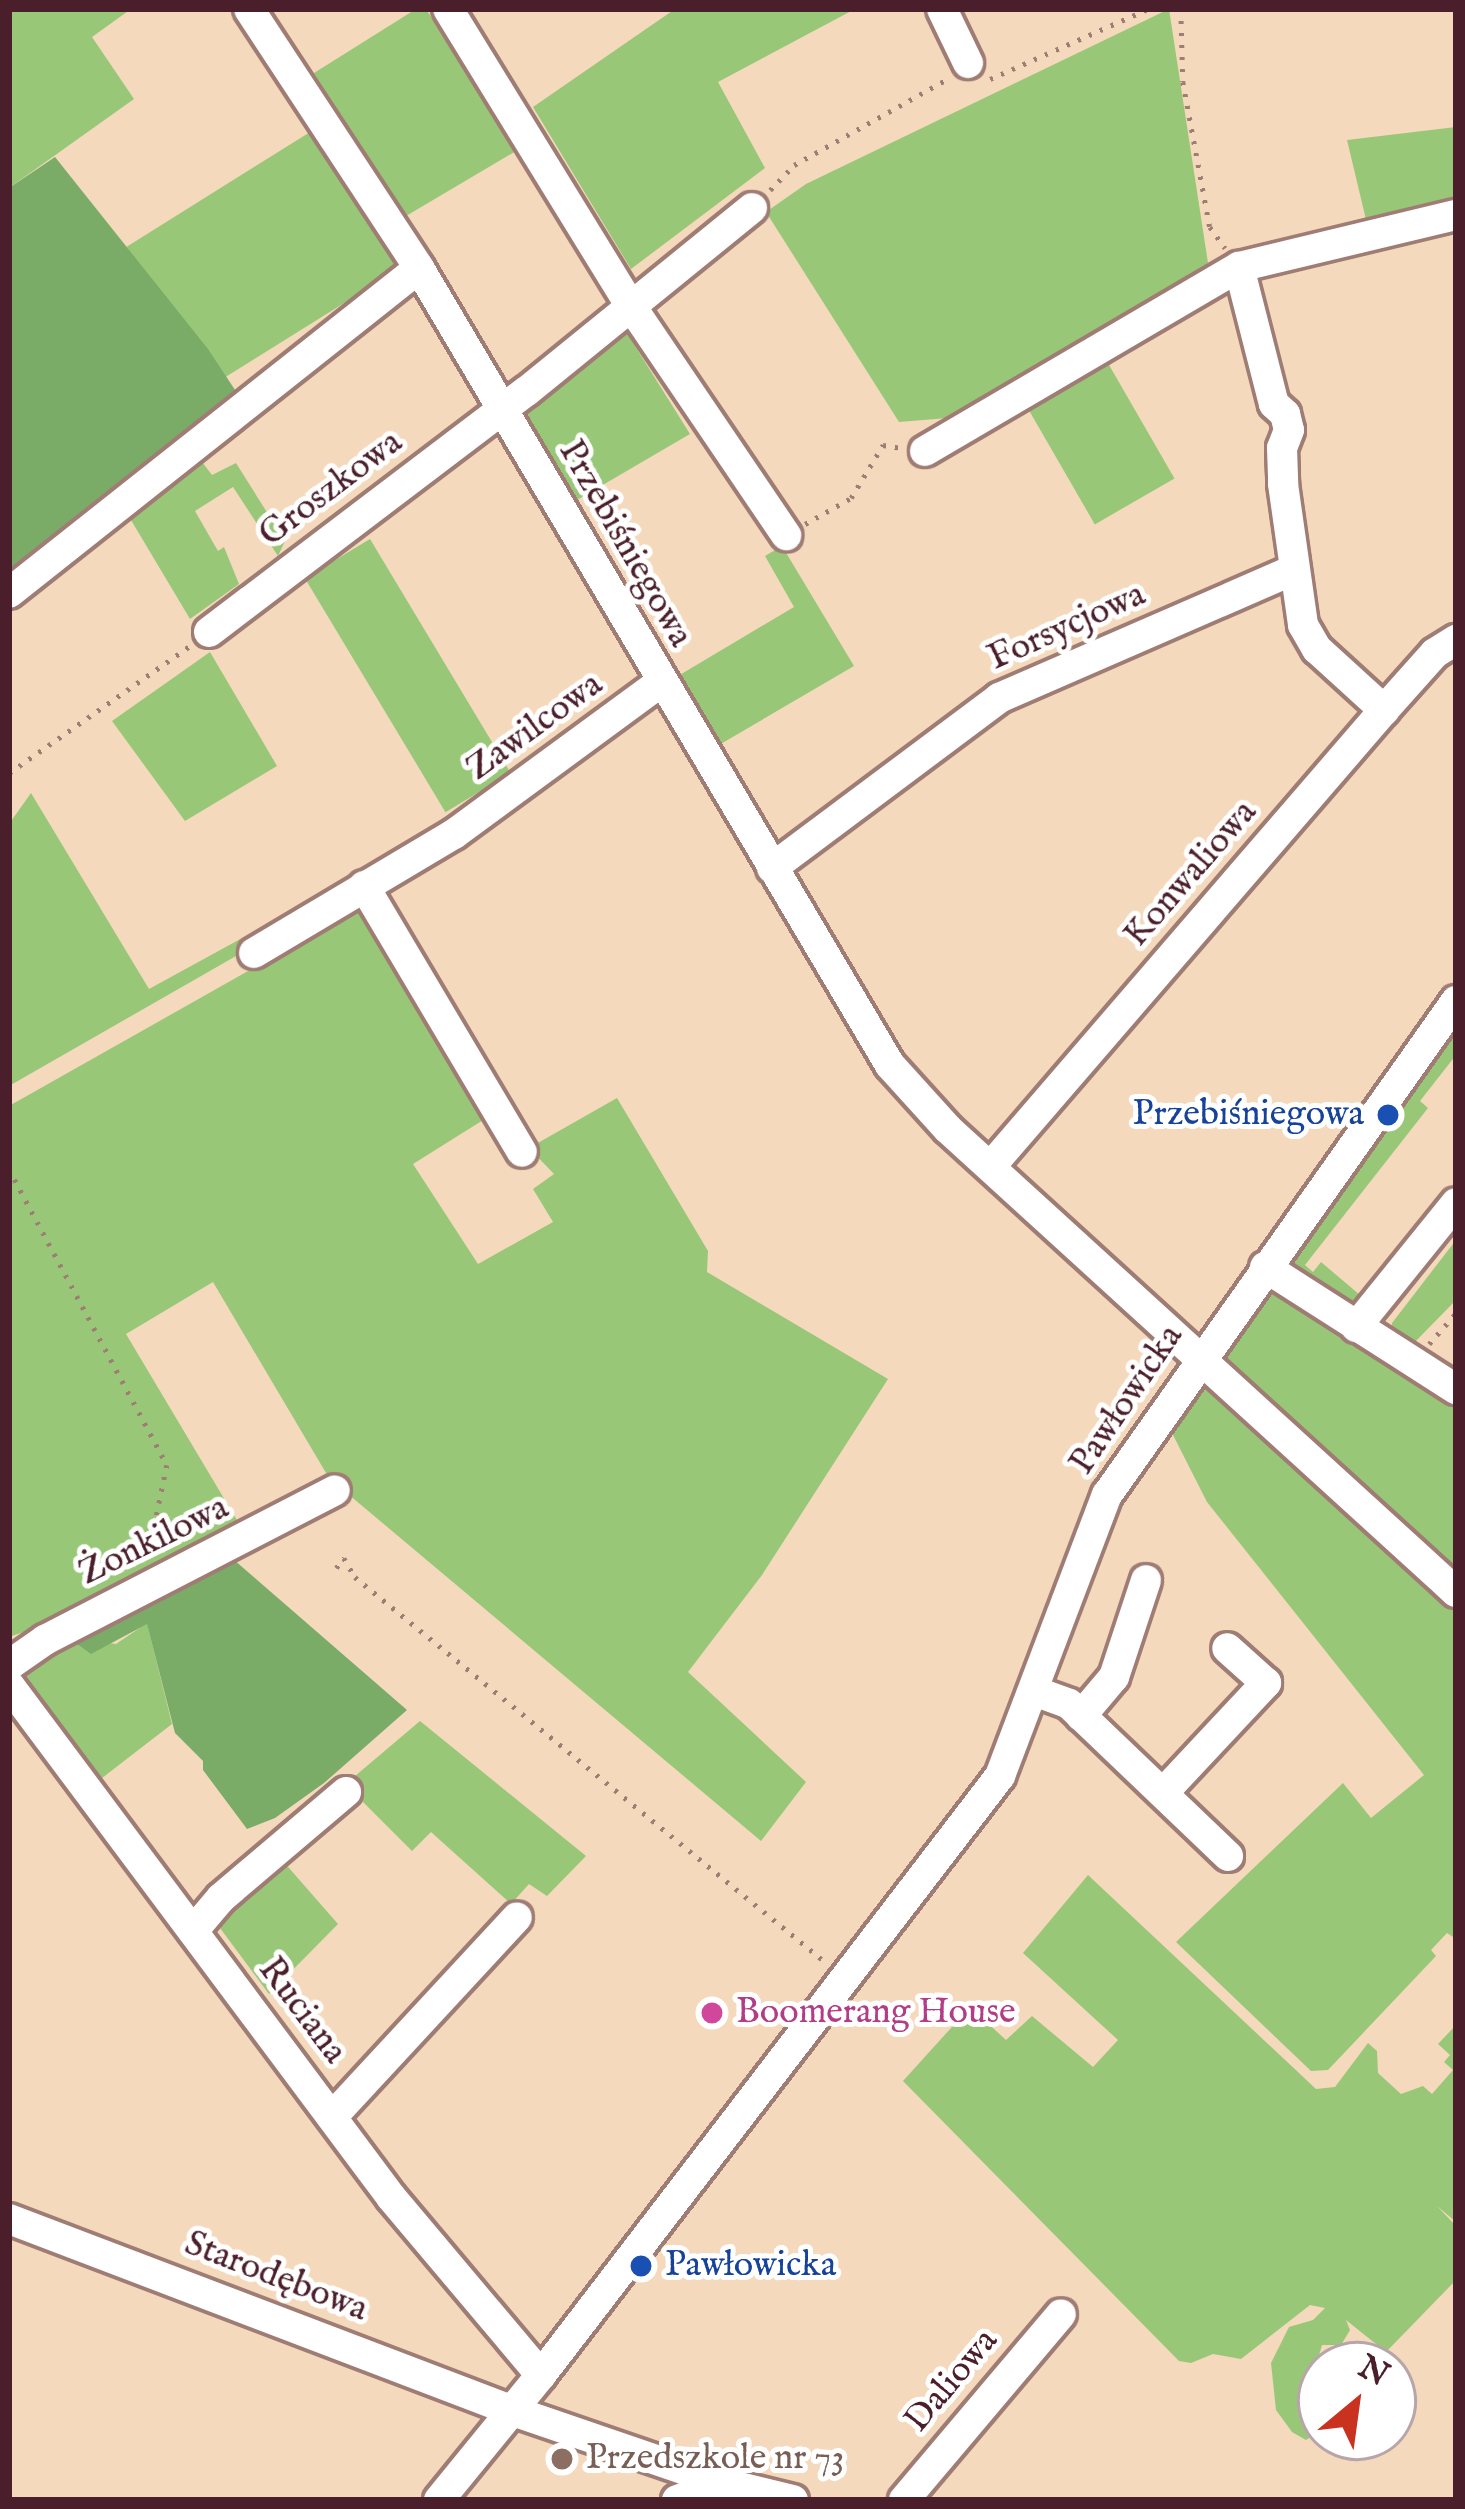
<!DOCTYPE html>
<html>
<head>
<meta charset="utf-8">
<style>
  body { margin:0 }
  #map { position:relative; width:1465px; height:2509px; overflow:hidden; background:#f4d9bc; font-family:"IM FELL English",serif }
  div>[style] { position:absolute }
  .green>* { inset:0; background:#98c877; transform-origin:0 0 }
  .forest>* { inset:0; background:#7aac68 }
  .path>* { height:4.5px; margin-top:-2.25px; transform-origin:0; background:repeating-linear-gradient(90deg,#9f7c74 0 3px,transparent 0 12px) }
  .roads { filter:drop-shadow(3px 0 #9f7c74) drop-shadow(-3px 0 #9f7c74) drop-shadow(0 3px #9f7c74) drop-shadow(0 -3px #9f7c74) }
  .minor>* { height:30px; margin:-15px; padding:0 15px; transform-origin:15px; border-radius:15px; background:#fff }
  .dots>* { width:33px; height:33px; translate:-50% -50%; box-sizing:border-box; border:6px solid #fff; border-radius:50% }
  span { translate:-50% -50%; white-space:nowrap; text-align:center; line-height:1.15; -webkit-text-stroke:10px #fff; paint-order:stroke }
  .street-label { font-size:36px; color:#4a1f2b }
  .transit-label { font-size:36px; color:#164399 }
  .right { translate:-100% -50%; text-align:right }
  .left { translate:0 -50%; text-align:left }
  .hotel-label { font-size:36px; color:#b23c85 }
  .education-label { font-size:36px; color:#785e54 }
  .frame { position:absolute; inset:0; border:12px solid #4a1f2b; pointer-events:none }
  .north { position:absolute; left:1297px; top:2341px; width:120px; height:120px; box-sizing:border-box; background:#fff; border:3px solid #b7a5aa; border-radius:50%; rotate:29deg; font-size:33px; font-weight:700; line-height:48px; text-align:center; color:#4a1f2b }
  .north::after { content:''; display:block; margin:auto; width:42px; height:54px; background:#c8321e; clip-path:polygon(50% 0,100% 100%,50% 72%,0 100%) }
</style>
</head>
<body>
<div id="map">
  <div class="green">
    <div style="clip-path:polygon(9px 9px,131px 9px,92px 37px,134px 99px,9px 188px)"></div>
    <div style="clip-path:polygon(416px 9px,426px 9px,516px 151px,406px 216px,314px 73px)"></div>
    <div style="clip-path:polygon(675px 9px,855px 9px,718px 82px,765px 168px,631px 269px,533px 107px)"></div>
    <div style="clip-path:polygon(1169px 9px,1208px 263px,960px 417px,899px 422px,766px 212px,806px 184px)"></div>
    <div style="clip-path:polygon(1456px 127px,1456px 206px,1368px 228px,1347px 140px)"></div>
    <div style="left:315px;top:129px;width:163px;height:222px;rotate:58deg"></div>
    <div style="clip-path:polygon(625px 330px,690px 434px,577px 500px,525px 411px)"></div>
    <div style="left:1105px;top:358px;width:139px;height:92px;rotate:60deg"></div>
    <div style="clip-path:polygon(196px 454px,212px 475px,236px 463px,285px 541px,278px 556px,233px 487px,195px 511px,218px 551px,224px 547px,239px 584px,190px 619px,125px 510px)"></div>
    <div style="left:370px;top:539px;width:273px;height:76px;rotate:59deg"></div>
    <div style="clip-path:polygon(782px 546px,854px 666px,719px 745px,678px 676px,794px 607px,765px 556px)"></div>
    <div style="clip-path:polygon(210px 652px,277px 766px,185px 821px,112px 721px)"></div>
    <div style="clip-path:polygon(31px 793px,149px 989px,244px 937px,250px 948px,9px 1086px,9px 824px)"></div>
    <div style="clip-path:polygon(365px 905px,488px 1117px,413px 1164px,478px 1264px,553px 1222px,533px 1189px,554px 1174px,529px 1148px,617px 1098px,708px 1251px,707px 1272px,888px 1379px,762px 1575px,688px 1672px,806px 1782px,761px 1841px,329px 1478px,213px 1282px,126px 1334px,244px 1532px,65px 1618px,12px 1636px,9px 1631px,9px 1106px)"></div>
    <div style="clip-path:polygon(1456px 1019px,1456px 1055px,1420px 1101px,1428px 1108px,1305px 1265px,1313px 1272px,1321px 1262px,1360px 1295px,1347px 1311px,1286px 1271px)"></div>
    <div style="clip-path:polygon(1456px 1240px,1456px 1300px,1413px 1344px,1391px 1334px,1392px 1323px)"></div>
    <div style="clip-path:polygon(1285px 1290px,1456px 1405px,1456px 1583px,1221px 1364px,1272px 1293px,1280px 1297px)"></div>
    <div style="clip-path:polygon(1206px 1388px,1287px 1457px,1289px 1466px,1299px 1473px,1312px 1470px,1456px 1603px,1456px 1939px,1447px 1933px,1431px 1950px,1436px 1956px,1328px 2070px,1311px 2071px,1176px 1942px,1343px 1783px,1371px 1818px,1424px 1775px,1207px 1502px,1172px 1433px)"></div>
    <div style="clip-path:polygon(147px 1623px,172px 1724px,93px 1785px,23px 1678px,29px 1667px,69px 1638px,116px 1644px)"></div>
    <div style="clip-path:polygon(420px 1721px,586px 1856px,547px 1896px,529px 1884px,511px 1904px,431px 1832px,412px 1851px,356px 1795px,348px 1782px)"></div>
    <div style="clip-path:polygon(282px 1860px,338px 1924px,269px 1994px,220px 1928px,225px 1907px)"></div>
    <div style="clip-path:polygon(1088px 1875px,1316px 2089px,1335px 2087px,1368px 2043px,1377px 2051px,1378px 2073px,1401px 2094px,1423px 2086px,1432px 2094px,1453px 2070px,1444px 2062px,1450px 2055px,1438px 2044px,1456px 2025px,1456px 2222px,1437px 2206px,1456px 2226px,1456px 2280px,1386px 2352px,1346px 2320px,1350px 2330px,1341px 2345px,1322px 2345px,1309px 2390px,1321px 2402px,1321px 2430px,1306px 2440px,1292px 2432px,1276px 2410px,1271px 2363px,1289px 2327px,1313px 2320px,1325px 2308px,1310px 2305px,1241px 2359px,1213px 2354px,1191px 2363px,1179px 2361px,903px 2081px,970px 2007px,1006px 2040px,1032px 2016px,1093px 2067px,1118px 2040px,1023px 1953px)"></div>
  </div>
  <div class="forest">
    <div style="clip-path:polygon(55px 157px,208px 349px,241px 399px,9px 571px,9px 188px)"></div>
    <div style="clip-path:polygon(233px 1559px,407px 1710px,324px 1783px,275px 1818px,247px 1829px,203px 1770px,203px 1761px,175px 1733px,147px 1624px,91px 1654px,69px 1638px)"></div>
  </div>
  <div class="path">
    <div style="left:1181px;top:9px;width:73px;rotate:88.4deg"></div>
    <div style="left:1183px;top:82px;width:147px;rotate:79.5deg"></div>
    <div style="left:1210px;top:227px;width:26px;rotate:54deg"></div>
    <div style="left:990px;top:79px;width:173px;rotate:-23.9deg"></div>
    <div style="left:770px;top:190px;width:35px;rotate:-46deg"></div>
    <div style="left:794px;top:165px;width:176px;rotate:-29.3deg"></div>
    <div style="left:805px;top:524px;width:53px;rotate:-29.5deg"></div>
    <div style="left:851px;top:498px;width:62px;rotate:-58.9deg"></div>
    <div style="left:883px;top:445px;width:19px;rotate:9deg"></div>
    <div style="left:9px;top:773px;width:221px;rotate:-35.1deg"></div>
    <div style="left:9px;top:1169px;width:336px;rotate:61.9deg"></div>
    <div style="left:167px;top:1465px;width:69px;rotate:101.6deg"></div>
    <div style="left:153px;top:1533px;width:31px;rotate:115deg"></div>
    <div style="left:1429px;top:1344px;width:41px;rotate:-48.9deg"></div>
    <div style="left:336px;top:1568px;width:13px;rotate:-51deg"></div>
    <div style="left:344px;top:1558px;width:22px;rotate:60deg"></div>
    <div style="left:355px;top:1577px;width:606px;rotate:39.31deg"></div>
  </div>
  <div class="roads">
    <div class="minor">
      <div style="left:249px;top:9px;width:310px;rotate:56.7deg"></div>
      <div style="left:419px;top:268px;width:926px;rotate:59.42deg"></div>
      <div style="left:890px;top:1065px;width:86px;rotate:47.8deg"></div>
      <div style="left:948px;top:1129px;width:687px;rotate:42.35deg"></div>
      <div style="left:448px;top:9px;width:349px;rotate:58.4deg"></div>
      <div style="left:631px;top:306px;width:277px;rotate:55.9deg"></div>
      <div style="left:942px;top:9px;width:60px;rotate:64.3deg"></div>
      <div style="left:1239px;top:267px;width:141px;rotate:75.7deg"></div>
      <div style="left:1274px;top:404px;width:15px;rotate:42deg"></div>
      <div style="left:1285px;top:414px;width:16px;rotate:76deg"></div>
      <div style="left:1289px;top:430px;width:19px;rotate:111deg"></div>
      <div style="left:1282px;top:448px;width:36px;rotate:88deg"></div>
      <div style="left:1283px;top:484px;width:142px;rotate:81.9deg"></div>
      <div style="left:1303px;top:625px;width:28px;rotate:60deg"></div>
      <div style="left:1317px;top:649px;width:91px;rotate:42.3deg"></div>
      <div style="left:925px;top:451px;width:364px;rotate:-30.4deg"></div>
      <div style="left:1239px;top:267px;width:223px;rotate:-13.5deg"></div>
      <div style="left:9px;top:593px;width:523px;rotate:-38.4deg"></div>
      <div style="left:209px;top:632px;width:399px;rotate:-37.2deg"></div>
      <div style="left:527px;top:391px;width:290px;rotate:-39.1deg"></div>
      <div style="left:772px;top:868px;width:284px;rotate:-36.8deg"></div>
      <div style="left:999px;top:698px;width:322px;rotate:-23.5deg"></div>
      <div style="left:364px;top:886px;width:309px;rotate:59.3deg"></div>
      <div style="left:254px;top:953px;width:233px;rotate:-30.8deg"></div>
      <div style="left:454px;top:834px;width:257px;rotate:-36.3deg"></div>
      <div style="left:991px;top:1166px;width:602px;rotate:-49.24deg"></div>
      <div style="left:1384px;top:710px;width:76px;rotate:-48.2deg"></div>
      <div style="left:1435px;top:653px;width:25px;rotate:-32deg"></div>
      <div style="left:1265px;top:1267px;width:227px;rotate:32.6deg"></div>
      <div style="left:1356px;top:1327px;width:159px;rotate:-51.1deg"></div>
      <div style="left:9px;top:1665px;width:44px;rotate:-34.8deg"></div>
      <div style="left:45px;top:1640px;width:326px;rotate:-27.3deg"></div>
      <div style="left:9px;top:1685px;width:639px;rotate:53.27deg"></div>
      <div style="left:391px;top:2197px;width:233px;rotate:49.9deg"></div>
      <div style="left:1034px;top:1691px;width:37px;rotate:20deg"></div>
      <div style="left:1069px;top:1704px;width:220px;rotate:43.7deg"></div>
      <div style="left:1081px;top:1716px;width:51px;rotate:-49.8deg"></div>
      <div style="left:1114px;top:1677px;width:102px;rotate:-71.7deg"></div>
      <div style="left:1163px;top:1793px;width:151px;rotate:-46.9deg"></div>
      <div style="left:1266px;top:1683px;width:52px;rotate:-138.1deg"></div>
      <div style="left:193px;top:1931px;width:43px;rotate:-49.7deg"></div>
      <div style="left:221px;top:1898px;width:164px;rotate:-40.3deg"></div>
      <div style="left:332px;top:2117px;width:272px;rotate:-47.2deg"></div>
      <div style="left:9px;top:2219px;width:539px;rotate:20.85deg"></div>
      <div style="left:513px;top:2411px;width:222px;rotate:18.9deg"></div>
      <div style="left:723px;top:2483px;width:72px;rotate:13.7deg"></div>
      <div style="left:439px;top:2500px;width:161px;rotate:-50.8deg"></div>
      <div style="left:541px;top:2375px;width:755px;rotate:-52.54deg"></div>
      <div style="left:1000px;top:1776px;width:301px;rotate:-69.2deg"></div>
      <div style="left:1107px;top:1495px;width:605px;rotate:-54.76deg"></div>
      <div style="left:677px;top:2500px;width:49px;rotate:-20.3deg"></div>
      <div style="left:904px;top:2500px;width:243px;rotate:-49.8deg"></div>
    </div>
  </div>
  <div class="dots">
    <div style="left:1388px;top:1115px;background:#1a4fb4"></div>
    <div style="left:712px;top:2013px;background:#d1479c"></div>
    <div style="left:641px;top:2266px;background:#1a4fb4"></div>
    <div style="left:562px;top:2459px;background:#8d6e63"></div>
  </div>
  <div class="street-label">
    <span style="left:331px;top:489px;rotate:-37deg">Groszkowa</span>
    <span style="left:625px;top:544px;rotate:60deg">Przebiśniegowa</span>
    <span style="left:1067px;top:627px;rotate:-24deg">Forsycjowa</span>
    <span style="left:535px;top:727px;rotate:-36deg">Zawilcowa</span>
    <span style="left:1191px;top:874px;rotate:-49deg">Konwaliowa</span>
    <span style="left:1127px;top:1400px;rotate:-56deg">Pawłowicka</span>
    <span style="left:154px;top:1541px;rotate:-26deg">Żonkilowa</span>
    <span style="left:302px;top:2011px;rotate:53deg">Ruciana</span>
    <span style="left:276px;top:2277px;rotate:21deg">Starodębowa</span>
    <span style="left:952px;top:2381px;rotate:-50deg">Daliowa</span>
  </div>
  <div class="transit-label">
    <span class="right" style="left:1364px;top:1115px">Przebiśniegowa</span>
    <span class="left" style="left:665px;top:2266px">Pawłowicka</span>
  </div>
  <div class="hotel-label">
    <span class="left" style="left:736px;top:2013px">Boomerang House</span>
  </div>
  <div class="education-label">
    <span class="left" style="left:586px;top:2459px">Przedszkole nr 73</span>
  </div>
  <div class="frame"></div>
  <div class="north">N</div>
</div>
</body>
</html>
